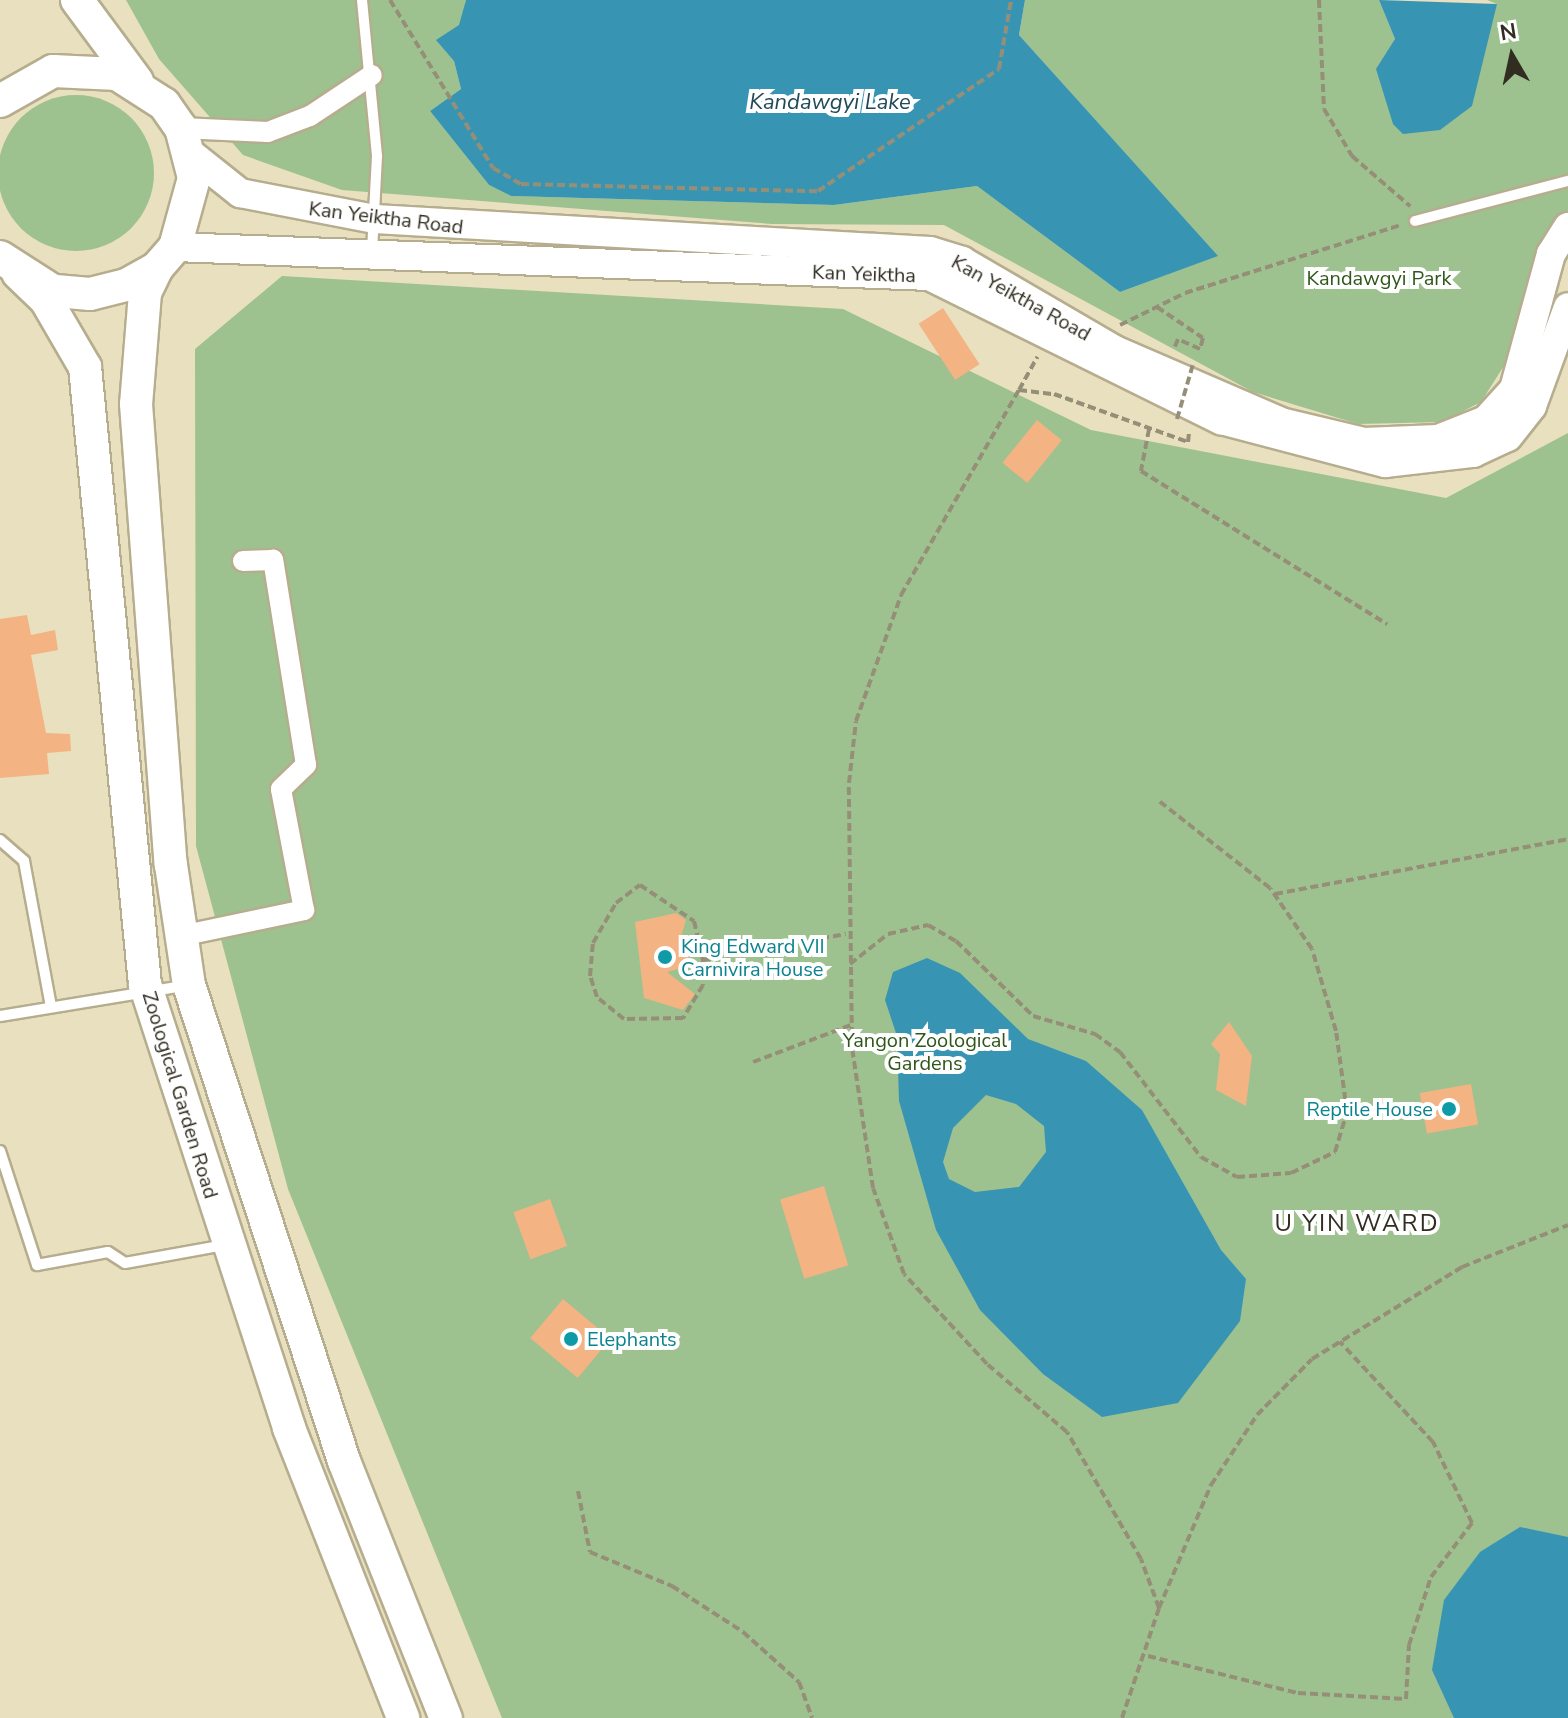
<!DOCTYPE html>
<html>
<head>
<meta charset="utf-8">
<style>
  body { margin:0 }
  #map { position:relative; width:1568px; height:1718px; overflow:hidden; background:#e8e0bf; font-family:"Nunito Sans",sans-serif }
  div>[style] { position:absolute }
  .green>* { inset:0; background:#9ec190 }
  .round { border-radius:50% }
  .water>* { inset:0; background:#3795b3 }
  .building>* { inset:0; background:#f3b383; transform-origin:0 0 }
  .path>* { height:4px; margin-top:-2px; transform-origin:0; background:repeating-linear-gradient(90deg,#958f77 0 8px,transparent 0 12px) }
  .roads { filter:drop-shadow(2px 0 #b6ad8e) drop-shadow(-2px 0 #b6ad8e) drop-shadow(0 2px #b6ad8e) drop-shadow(0 -2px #b6ad8e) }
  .lane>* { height:10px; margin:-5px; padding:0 5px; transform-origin:5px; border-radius:5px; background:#fff }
  .street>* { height:20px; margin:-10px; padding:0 10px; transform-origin:10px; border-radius:10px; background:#fff }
  .secondary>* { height:28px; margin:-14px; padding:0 14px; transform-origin:14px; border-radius:14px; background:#fff }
  .primary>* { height:32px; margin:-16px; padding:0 16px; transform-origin:16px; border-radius:16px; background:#fff }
  .path-bridge>* { height:4px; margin-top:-2px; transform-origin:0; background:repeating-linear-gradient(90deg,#958f77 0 8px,transparent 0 12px) }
  .dots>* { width:22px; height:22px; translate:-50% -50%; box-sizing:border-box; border:4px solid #fff; border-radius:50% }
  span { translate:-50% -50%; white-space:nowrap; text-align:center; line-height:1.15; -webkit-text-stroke:8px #fff; paint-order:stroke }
  .street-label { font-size:20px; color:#312e21 }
  .park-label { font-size:20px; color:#2e5719 }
  .culture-label { font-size:20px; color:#0d838f }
  .left { translate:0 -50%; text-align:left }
  .right { translate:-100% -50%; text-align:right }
  .water-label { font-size:22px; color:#214957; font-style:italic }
  .quarter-label { font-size:24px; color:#312e21; letter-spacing:2px }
  .north { position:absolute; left:1472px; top:16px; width:80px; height:80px; -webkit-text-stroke:6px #fff; paint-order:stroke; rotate:351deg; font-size:22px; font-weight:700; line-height:32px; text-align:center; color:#312e21 }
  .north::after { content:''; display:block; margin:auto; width:28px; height:36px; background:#312e21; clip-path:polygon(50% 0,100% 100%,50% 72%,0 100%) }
</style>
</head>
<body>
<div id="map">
  <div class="green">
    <div style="clip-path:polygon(126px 0,466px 0,454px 61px,461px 89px,430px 111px,489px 185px,511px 196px,834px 205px,977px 186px,1120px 292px,1217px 256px,1019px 35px,1025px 0,1379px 0,1395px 39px,1387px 58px,1497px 4px,1487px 0,1568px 0,1568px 215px,1547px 231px,1514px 350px,1481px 402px,1442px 422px,1358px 424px,1253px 392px,944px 225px,772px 224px,342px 190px,243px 155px,159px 59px)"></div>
    <div class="round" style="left:-2px;top:95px;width:156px;height:156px"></div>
    <div style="clip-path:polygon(282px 276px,843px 309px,1091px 430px,1446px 498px,1568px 433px,1568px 1718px,502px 1718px,288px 1189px,196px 846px,195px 349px)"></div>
  </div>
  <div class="water">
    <div style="clip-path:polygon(466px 0,1025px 0,1019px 35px,1218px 256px,1120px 292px,977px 186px,834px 205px,511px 196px,489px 185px,430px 111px,461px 89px,454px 61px,436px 40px,459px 25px)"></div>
    <div style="clip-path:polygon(1379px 0,1497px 4px,1472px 106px,1440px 130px,1403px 134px,1393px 124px,1376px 69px,1395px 39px)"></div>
    <div style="clip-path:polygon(evenodd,927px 958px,960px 973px,1028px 1039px,1086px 1061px,1142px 1110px,1221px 1250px,1246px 1279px,1240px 1321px,1178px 1403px,1102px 1417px,1043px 1374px,980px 1310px,936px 1230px,899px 1101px,897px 1036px,885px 1000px,893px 972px,927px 958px,986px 1095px,1016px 1104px,1044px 1126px,1046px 1152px,1019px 1187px,975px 1192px,949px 1179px,943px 1162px,953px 1128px,986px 1095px)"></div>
    <div style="clip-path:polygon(1520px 1527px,1568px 1537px,1568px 1718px,1454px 1718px,1432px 1670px,1444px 1600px,1480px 1552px)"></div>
  </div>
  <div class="building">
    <div style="left:943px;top:308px;width:67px;height:29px;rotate:57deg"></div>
    <div style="left:1037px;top:420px;width:32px;height:55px;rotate:39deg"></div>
    <div style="clip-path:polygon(27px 615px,31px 635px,55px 630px,58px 650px,31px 655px,46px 733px,70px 734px,71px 751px,47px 753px,49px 774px,0 778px,0 619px)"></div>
    <div style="clip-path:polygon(676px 913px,686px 920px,680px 940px,692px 965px,667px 972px,695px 994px,683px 1010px,644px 998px,635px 922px)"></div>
    <div style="clip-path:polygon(1229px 1022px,1252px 1056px,1246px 1106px,1216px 1090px,1220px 1054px,1211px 1044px)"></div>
    <div style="left:1471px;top:1084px;width:41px;height:52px;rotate:80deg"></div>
    <div style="left:824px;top:1186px;width:83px;height:46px;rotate:73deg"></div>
    <div style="left:550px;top:1199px;width:50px;height:39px;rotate:70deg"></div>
    <div style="left:563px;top:1299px;width:62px;height:51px;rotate:40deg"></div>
  </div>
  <div class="path">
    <div style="left:390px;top:0;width:197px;rotate:58.5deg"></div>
    <div style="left:493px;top:168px;width:32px;rotate:30deg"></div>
    <div style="left:521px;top:184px;width:297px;rotate:1.4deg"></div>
    <div style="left:818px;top:191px;width:218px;rotate:-34deg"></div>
    <div style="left:999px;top:69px;width:70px;rotate:-80.1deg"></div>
    <div style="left:1319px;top:0;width:109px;rotate:87.4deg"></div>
    <div style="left:1324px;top:109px;width:55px;rotate:59.2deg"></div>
    <div style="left:1352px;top:156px;width:77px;rotate:40.8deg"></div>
    <div style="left:1157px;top:307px;width:55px;rotate:34deg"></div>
    <div style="left:1203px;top:338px;width:11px;rotate:105deg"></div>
    <div style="left:1200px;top:349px;width:24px;rotate:-156deg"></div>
    <div style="left:1178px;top:339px;width:11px;rotate:112deg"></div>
    <div style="left:1120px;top:325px;width:72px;rotate:-26.2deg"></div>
    <div style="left:1185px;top:293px;width:226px;rotate:-17.5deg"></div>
    <div style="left:1019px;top:390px;width:38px;rotate:-61deg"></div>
    <div style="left:1149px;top:429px;width:43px;rotate:100.8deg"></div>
    <div style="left:1141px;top:471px;width:290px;rotate:31.9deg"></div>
    <div style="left:1275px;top:894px;width:298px;rotate:-10.6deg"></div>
    <div style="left:703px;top:960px;width:25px;rotate:90deg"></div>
    <div style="left:703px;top:985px;width:39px;rotate:121deg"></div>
    <div style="left:683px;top:1018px;width:59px;rotate:179deg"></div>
    <div style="left:624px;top:1019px;width:35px;rotate:-141deg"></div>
    <div style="left:597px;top:997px;width:22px;rotate:-108deg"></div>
    <div style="left:590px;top:976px;width:33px;rotate:-85deg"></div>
    <div style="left:593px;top:943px;width:46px;rotate:-60.1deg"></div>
    <div style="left:616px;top:903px;width:30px;rotate:-37deg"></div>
    <div style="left:640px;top:885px;width:65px;rotate:33.7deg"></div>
    <div style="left:694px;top:921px;width:40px;rotate:77deg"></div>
    <div style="left:703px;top:960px;width:145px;rotate:-10.3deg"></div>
    <div style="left:850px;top:964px;width:48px;rotate:-38.3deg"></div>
    <div style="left:888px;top:934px;width:41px;rotate:-12.7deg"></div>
    <div style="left:928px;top:925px;width:32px;rotate:30deg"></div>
    <div style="left:956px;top:941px;width:107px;rotate:44.2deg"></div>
    <div style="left:1033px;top:1016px;width:65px;rotate:16.2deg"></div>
    <div style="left:1095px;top:1034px;width:31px;rotate:36deg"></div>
    <div style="left:1120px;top:1052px;width:133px;rotate:52.4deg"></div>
    <div style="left:1201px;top:1157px;width:41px;rotate:29.1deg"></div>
    <div style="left:1237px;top:1177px;width:54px;rotate:-4.2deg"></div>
    <div style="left:1291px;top:1173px;width:49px;rotate:-25.5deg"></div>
    <div style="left:1335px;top:1152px;width:42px;rotate:-73.3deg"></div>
    <div style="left:1347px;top:1112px;width:82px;rotate:-97.7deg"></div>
    <div style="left:1336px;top:1031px;width:85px;rotate:-106.3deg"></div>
    <div style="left:1312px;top:949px;width:74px;rotate:-124.5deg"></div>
    <div style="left:1270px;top:888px;width:141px;rotate:-141.9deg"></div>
    <div style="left:753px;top:1062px;width:105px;rotate:-20.7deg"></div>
    <div style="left:578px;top:1491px;width:62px;rotate:78.9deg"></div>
    <div style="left:590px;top:1552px;width:89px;rotate:22.5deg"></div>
    <div style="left:672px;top:1586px;width:85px;rotate:32.9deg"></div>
    <div style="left:743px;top:1632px;width:75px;rotate:41.8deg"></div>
    <div style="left:799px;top:1682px;width:38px;rotate:70deg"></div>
    <div style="left:1159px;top:1608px;width:134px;rotate:-67.1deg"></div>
    <div style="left:1211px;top:1485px;width:84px;rotate:-56.7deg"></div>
    <div style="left:1257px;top:1415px;width:78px;rotate:-45.5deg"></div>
    <div style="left:1312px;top:1359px;width:176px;rotate:-31.5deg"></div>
    <div style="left:1462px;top:1267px;width:114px;rotate:-21.6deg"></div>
    <div style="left:1148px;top:1656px;width:154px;rotate:13.9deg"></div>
    <div style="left:1298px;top:1693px;width:108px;rotate:3.2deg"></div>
    <div style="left:1406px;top:1699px;width:54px;rotate:-86.8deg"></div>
    <div style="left:1409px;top:1645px;width:71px;rotate:-72.1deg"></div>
    <div style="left:1431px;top:1577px;width:68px;rotate:-52.8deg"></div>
    <div style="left:1472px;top:1523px;width:90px;rotate:-115.7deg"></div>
    <div style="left:1433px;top:1442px;width:137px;rotate:-132.9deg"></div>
    <div style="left:1122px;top:1718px;width:116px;rotate:-71.4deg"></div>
    <div style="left:1159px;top:1608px;width:52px;rotate:-110.2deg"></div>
    <div style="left:1141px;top:1559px;width:147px;rotate:-120.2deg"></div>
    <div style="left:1067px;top:1432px;width:105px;rotate:-139.6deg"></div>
    <div style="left:987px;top:1364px;width:122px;rotate:-132.7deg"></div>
    <div style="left:904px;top:1274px;width:91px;rotate:-109.8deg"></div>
    <div style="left:873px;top:1188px;width:143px;rotate:-98.5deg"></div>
    <div style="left:852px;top:1047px;width:264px;rotate:-90.7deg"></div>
    <div style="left:849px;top:783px;width:62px;rotate:-83.6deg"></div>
    <div style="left:856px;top:721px;width:134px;rotate:-70.3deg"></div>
    <div style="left:901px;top:595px;width:237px;rotate:-60.1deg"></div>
    <div style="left:1019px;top:390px;width:35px;rotate:7deg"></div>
    <div style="left:1054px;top:394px;width:142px;rotate:19.7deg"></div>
    <div style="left:1188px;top:442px;width:10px;rotate:-84deg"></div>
  </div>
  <div class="roads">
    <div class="lane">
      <div style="left:362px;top:0;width:157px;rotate:84.5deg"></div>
      <div style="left:377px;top:156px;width:94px;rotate:93deg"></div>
      <div style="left:1415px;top:221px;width:158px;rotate:-14.7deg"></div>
      <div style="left:0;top:840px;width:32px;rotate:41deg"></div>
      <div style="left:24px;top:861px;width:148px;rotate:79.5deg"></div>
      <div style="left:0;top:1016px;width:185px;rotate:-9.3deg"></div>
      <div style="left:0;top:1151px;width:120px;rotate:72deg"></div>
      <div style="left:37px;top:1265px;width:72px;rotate:-10.4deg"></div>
      <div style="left:108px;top:1252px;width:20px;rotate:33deg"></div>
      <div style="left:125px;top:1263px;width:102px;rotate:-10.2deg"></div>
    </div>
    <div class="street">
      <div style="left:181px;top:128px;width:87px;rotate:2.6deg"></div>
      <div style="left:268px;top:132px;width:45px;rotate:-20.9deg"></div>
      <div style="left:310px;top:116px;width:74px;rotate:-33.5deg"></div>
      <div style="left:181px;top:936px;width:126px;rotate:-11.9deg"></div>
      <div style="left:304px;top:910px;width:123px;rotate:-100.8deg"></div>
      <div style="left:281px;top:789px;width:35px;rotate:-44deg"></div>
      <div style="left:306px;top:765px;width:208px;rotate:-99.1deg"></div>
      <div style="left:273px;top:560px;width:30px;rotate:178deg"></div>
    </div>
    <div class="secondary">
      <div style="left:191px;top:154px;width:63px;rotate:38.5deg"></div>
      <div style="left:240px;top:193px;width:137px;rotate:10.9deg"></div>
      <div style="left:375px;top:219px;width:556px;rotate:3.3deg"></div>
      <div style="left:930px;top:251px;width:34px;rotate:17deg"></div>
      <div style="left:962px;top:261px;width:177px;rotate:30.2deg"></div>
      <div style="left:1115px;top:350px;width:181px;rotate:23.4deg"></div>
      <div style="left:1281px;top:422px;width:85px;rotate:13.5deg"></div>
      <div style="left:1364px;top:442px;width:74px;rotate:-2.3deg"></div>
      <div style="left:1438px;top:439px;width:52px;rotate:-21.6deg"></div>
      <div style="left:1486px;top:420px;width:42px;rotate:-47.9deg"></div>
      <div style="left:1514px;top:389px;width:140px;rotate:-74.7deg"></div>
      <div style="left:1551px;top:254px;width:32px;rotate:-58deg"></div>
      <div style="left:175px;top:247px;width:755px;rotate:2.2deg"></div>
      <div style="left:929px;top:276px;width:326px;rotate:26.3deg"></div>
      <div style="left:1221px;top:420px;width:170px;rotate:14.7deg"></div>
      <div style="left:1385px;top:463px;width:89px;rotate:-6.5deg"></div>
      <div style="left:1473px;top:453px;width:38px;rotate:-25deg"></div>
      <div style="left:1508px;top:437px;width:39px;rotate:-52deg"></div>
      <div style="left:1532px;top:406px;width:105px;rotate:-70deg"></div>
    </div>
    <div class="primary">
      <div style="left:77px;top:0;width:101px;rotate:53.5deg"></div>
      <div style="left:0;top:101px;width:61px;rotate:-29.5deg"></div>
      <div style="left:53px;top:71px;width:64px;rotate:2.7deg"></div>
      <div style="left:117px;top:74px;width:56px;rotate:32.6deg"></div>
      <div style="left:164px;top:104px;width:29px;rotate:55deg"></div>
      <div style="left:181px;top:128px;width:52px;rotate:75.4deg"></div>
      <div style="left:194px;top:178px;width:72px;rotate:105.4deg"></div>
      <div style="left:175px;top:247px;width:28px;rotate:131deg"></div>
      <div style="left:157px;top:268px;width:35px;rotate:151deg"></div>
      <div style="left:126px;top:285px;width:37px;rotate:166deg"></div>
      <div style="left:90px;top:294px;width:37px;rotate:-175deg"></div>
      <div style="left:53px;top:291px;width:63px;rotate:-147.3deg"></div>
      <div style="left:157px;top:268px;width:28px;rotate:116deg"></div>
      <div style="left:145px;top:293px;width:111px;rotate:94.6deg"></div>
      <div style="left:136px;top:404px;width:462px;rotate:85.7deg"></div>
      <div style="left:171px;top:865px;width:121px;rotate:81.5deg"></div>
      <div style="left:189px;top:985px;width:501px;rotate:71.96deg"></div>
      <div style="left:344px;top:1461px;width:277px;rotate:68.4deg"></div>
      <div style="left:18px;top:273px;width:39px;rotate:44deg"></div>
      <div style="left:46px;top:300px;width:78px;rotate:59.8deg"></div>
      <div style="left:85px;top:367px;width:620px;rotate:84.45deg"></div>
      <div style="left:145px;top:984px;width:467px;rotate:72deg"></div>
      <div style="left:289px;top:1428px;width:312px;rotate:68.5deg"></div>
    </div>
  </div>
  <div class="path-bridge">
    <div style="left:1177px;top:419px;width:60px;rotate:-73.7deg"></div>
  </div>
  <div class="dots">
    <div style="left:665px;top:957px;background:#0f9aa8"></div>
    <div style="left:1449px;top:1109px;background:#0f9aa8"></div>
    <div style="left:571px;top:1339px;background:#0f9aa8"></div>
  </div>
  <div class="street-label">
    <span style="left:386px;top:218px;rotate:7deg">Kan Yeiktha Road</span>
    <span style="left:864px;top:274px;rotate:2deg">Kan Yeiktha</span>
    <span style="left:1021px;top:298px;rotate:29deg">Kan Yeiktha Road</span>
    <span style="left:180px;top:1095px;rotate:73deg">Zoological Garden Road</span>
  </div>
  <div class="park-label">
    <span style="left:1379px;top:278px">Kandawgyi Park</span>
    <span style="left:925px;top:1052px">Yangon Zoological<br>Gardens</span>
  </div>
  <div class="culture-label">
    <span class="left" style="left:681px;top:958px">King Edward VII<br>Carnivira House</span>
    <span class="right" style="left:1433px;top:1109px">Reptile House</span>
    <span class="left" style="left:587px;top:1339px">Elephants</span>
  </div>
  <div class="water-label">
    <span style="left:830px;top:103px">Kandawgyi Lake</span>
  </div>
  <div class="quarter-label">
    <span style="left:1357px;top:1224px">U YIN WARD</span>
  </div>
  <div class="north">N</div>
</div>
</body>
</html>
